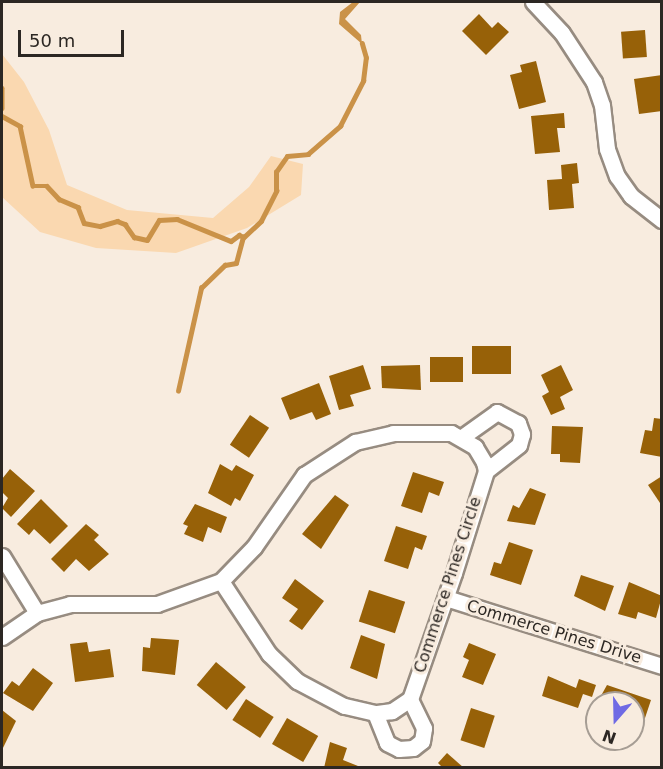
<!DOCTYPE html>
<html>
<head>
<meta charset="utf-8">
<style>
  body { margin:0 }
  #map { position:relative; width:663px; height:769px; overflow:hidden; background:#f8ecdf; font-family:"DejaVu Sans",sans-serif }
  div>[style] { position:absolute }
  .green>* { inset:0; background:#fad8b0 }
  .water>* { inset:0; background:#ca9248 }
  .stream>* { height:4.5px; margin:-2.25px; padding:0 2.25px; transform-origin:2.25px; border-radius:2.25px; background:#ca9248 }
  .building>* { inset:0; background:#976108; transform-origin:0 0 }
  .roads { filter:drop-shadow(2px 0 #978c81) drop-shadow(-2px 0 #978c81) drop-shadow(0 2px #978c81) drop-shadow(0 -2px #978c81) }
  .minor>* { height:15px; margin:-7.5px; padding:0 7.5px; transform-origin:7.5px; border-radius:7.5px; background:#fff }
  span { translate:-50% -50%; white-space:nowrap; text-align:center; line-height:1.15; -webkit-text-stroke:6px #f8ecdf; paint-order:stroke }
  .street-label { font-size:16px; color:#2c2723 }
  .frame { position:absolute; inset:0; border:3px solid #2c2723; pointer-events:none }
  .north { position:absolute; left:585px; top:691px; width:60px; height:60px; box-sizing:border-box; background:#f8ecdf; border:2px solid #a69d94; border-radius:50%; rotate:200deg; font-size:16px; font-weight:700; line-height:24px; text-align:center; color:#2c2723 }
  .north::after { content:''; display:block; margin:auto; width:21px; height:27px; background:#6f6ae4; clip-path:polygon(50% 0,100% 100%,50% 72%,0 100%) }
  .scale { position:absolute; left:18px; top:30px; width:106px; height:27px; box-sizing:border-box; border:3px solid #2c2723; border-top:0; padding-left:8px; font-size:18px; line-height:21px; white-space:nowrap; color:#2c2723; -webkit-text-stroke:4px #f8ecdf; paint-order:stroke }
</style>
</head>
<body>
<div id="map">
  <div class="green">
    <div style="clip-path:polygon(2px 54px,24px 82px,49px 130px,67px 185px,127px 210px,213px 218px,249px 187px,271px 156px,303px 164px,301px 195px,247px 228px,176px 253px,96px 248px,40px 232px,2px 197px)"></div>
  </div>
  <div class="water">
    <div style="clip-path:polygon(353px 2px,360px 2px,345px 19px,361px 35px,362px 44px,339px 24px,340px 12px)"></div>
  </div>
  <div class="stream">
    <div style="left:2px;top:88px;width:20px;rotate:90deg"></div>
    <div style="left:2px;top:116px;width:21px;rotate:29deg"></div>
    <div style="left:20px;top:126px;width:61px;rotate:77.8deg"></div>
    <div style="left:33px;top:186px;width:14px"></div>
    <div style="left:47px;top:186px;width:18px;rotate:47deg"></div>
    <div style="left:59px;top:199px;width:21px;rotate:23deg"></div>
    <div style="left:78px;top:207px;width:17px;rotate:69deg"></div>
    <div style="left:84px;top:223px;width:16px;rotate:11deg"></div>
    <div style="left:100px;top:226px;width:18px;rotate:-16deg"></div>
    <div style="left:117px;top:221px;width:9px;rotate:21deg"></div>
    <div style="left:125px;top:224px;width:16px;rotate:55deg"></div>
    <div style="left:134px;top:237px;width:13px;rotate:13deg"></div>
    <div style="left:147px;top:240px;width:23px;rotate:-59deg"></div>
    <div style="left:159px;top:220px;width:18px;rotate:-3deg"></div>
    <div style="left:177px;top:219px;width:58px;rotate:22.2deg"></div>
    <div style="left:231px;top:241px;width:10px;rotate:-37deg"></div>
    <div style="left:239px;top:235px;width:5px;rotate:22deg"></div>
    <div style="left:244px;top:237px;width:23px;rotate:-43deg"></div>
    <div style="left:261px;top:221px;width:34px;rotate:-63deg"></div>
    <div style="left:276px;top:191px;width:19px;rotate:-90deg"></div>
    <div style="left:276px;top:172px;width:19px;rotate:-55deg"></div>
    <div style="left:287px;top:156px;width:21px;rotate:-5deg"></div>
    <div style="left:308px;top:154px;width:43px;rotate:-41.2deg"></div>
    <div style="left:340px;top:126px;width:51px;rotate:-62.9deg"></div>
    <div style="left:363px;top:81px;width:23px;rotate:-83deg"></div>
    <div style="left:366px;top:58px;width:15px;rotate:-106deg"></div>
    <div style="left:178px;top:391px;width:106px;rotate:-77.4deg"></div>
    <div style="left:201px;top:288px;width:33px;rotate:-44deg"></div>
    <div style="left:225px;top:265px;width:11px;rotate:-10deg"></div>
    <div style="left:236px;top:263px;width:27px;rotate:-75deg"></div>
  </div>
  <div class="building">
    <div style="clip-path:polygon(479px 14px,492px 28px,498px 22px,509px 32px,486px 55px,462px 31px)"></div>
    <div style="left:645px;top:30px;width:27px;height:24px;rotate:86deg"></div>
    <div style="clip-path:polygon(536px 61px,546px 102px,519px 109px,510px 75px,522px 72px,520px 65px)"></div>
    <div style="clip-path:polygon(662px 75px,662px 111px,639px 114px,634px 79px)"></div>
    <div style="clip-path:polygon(564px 113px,565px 128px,557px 128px,560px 152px,535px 154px,531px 116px)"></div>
    <div style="clip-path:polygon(577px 163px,579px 183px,572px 184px,574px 208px,549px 210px,547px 180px,562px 179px,561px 165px)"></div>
    <div style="left:472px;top:346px;width:39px;height:28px"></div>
    <div style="left:430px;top:357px;width:33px;height:25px"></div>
    <div style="clip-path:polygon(363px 365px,371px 389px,350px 395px,354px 406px,339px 410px,329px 376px)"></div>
    <div style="clip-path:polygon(420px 365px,421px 390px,382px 388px,381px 366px)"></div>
    <div style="clip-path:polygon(561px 365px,573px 390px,560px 397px,565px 409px,551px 415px,542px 396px,549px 392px,541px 375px)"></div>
    <div style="clip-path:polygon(319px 383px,331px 414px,316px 420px,312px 412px,290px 420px,281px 398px)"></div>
    <div style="left:250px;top:415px;width:23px;height:36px;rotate:34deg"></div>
    <div style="clip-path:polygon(654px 418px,662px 419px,662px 457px,640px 453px,645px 430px,652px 431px)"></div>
    <div style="clip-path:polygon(552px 426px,583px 427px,580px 463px,560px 462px,560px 454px,551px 454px)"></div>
    <div style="clip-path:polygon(220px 464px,232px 471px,236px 465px,254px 475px,240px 501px,235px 498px,231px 506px,208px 493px)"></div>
    <div style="clip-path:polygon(10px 469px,35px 491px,11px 517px,2px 508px,8px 498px,2px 492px,2px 479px)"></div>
    <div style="clip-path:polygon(413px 472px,444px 482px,439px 496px,429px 492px,422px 513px,401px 506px)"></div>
    <div style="clip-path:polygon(662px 476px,662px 506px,648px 485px)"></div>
    <div style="clip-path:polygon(530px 488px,546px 494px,535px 525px,507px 521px,513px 505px,519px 508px)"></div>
    <div style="clip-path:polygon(335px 495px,349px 505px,321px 549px,302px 534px)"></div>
    <div style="clip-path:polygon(41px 499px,68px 526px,50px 544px,34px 529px,29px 535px,17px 524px)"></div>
    <div style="clip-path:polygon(195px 504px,227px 517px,221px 533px,208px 527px,203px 542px,184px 534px,188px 526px,183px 524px)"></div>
    <div style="clip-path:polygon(86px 524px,99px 535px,94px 540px,109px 554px,89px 571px,76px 559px,64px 572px,51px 559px)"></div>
    <div style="clip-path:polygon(396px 526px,427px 536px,422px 550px,415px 547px,408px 569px,384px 561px)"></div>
    <div style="clip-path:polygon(509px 542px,533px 550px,521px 585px,490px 575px,494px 562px,501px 564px)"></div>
    <div style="clip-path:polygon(581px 575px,614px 586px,605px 611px,574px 596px)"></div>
    <div style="clip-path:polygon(295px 579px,324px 601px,302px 630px,289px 621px,298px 609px,282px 598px)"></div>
    <div style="clip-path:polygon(629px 582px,662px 596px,656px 618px,638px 612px,636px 619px,618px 614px)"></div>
    <div style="left:369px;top:590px;width:38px;height:33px;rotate:18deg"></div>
    <div style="clip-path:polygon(361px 635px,385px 644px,377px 679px,350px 668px)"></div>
    <div style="clip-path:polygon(151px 638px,179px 640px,175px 675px,142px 671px,143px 647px,150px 648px)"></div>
    <div style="clip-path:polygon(87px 642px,89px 652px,110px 649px,114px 677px,75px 682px,70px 644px)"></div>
    <div style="clip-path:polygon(469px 643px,496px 654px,483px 685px,462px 677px,469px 660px,463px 657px)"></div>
    <div style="left:216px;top:662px;width:39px;height:30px;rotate:40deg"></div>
    <div style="clip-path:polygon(33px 668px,53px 683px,33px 711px,3px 693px,12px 681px,19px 686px)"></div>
    <div style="clip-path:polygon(548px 676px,576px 688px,579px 679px,596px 685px,592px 697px,583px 694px,578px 708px,542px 696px)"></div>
    <div style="clip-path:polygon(607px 685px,651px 700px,644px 721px,633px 717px,633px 703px,597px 703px)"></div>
    <div style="left:246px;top:699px;width:33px;height:25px;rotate:33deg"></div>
    <div style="left:471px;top:708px;width:25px;height:34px;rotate:18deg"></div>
    <div style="clip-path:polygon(2px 710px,16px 721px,2px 750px)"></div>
    <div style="left:287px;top:718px;width:36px;height:30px;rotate:30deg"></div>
    <div style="clip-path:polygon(330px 742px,347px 748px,343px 760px,363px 768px,324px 768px)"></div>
    <div style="clip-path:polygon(447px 753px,464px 768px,443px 768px,438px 763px)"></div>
  </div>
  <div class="roads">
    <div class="minor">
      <div style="left:533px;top:2px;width:42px;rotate:46.9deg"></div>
      <div style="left:562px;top:33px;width:59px;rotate:56.9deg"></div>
      <div style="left:594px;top:82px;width:24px;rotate:71deg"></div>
      <div style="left:602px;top:105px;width:44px;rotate:83.5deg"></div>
      <div style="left:607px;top:149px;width:29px;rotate:70deg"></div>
      <div style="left:617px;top:176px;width:24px;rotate:55deg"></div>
      <div style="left:631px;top:196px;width:39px;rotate:38deg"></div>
      <div style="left:462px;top:437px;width:43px;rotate:-35.5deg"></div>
      <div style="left:497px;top:412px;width:24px;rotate:28deg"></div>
      <div style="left:518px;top:423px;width:12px;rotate:70deg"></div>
      <div style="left:522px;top:434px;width:11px;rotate:105deg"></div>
      <div style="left:519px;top:445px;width:42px;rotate:141.8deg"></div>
      <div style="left:2px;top:556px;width:67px;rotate:58.4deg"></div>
      <div style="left:446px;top:598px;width:226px;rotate:17.5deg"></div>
      <div style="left:2px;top:637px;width:42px;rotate:-34.4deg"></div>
      <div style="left:37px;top:613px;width:34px;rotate:-15deg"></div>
      <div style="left:70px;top:604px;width:87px"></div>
      <div style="left:157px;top:604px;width:68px;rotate:-19.8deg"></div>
      <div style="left:221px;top:581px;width:47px;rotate:-45.9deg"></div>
      <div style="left:254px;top:547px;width:88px;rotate:-55.2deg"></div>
      <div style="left:304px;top:475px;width:61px;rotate:-32.9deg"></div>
      <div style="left:355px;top:442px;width:39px;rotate:-13deg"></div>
      <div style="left:393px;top:433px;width:58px"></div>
      <div style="left:451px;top:433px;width:28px;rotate:30deg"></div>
      <div style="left:475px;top:447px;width:17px;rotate:59deg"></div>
      <div style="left:484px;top:462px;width:9px;rotate:77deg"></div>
      <div style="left:486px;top:471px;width:107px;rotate:107.4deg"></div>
      <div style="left:454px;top:573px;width:133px;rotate:109.2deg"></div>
      <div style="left:410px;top:699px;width:22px;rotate:146deg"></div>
      <div style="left:392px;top:711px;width:17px;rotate:173deg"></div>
      <div style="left:375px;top:713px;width:32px;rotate:-167deg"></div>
      <div style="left:344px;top:706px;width:53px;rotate:-152deg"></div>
      <div style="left:297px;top:681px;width:39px;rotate:-136deg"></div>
      <div style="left:269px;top:654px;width:87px;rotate:-123.3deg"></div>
      <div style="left:375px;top:713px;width:32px;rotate:68deg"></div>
      <div style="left:387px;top:743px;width:13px;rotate:27deg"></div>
      <div style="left:399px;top:749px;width:14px;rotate:-4deg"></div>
      <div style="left:413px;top:748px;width:11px;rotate:-38deg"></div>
      <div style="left:422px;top:741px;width:13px;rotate:-81deg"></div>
      <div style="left:424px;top:728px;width:32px;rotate:-116deg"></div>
    </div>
  </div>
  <div class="street-label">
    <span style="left:448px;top:585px;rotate:-72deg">Commerce Pines Circle</span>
    <span style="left:554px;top:632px;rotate:17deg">Commerce Pines Drive</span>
  </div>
  <div class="frame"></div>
  <div class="north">N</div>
  <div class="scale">50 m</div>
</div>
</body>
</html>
